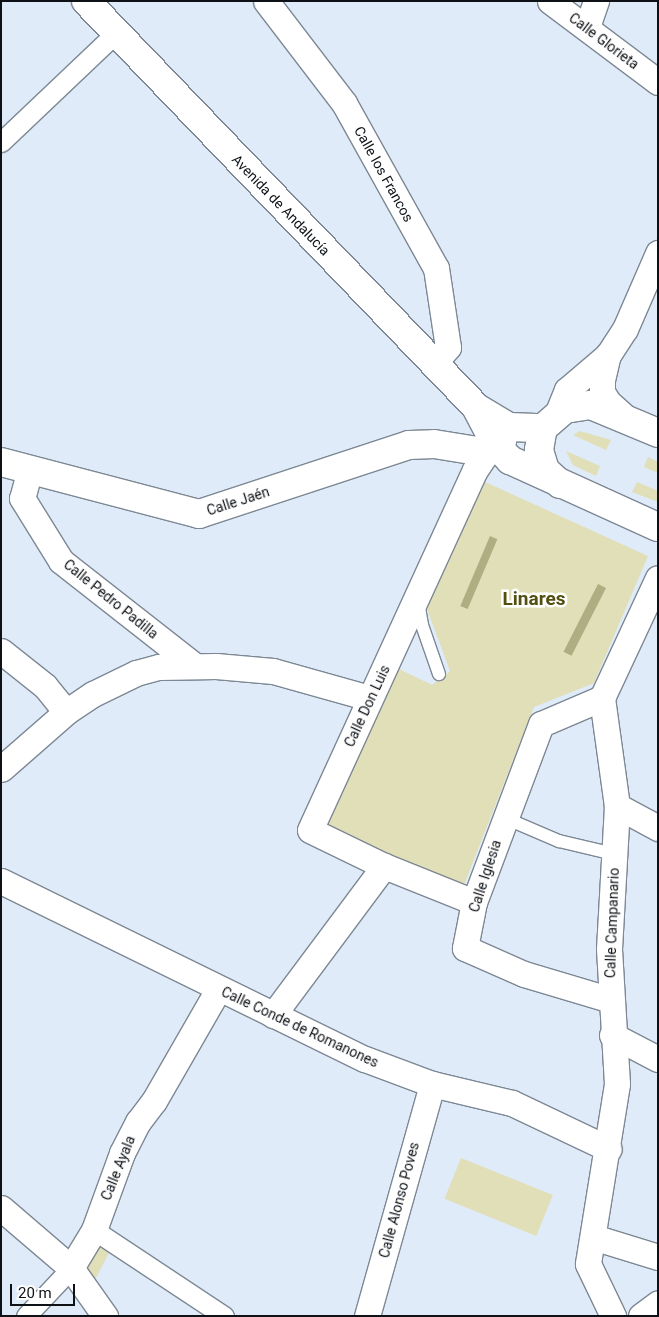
<!DOCTYPE html>
<html>
<head>
<meta charset="utf-8">
<style>
  body { margin:0 }
  #map { position:relative; width:659px; height:1317px; overflow:hidden; background:#dfebf8; font-family:Roboto,sans-serif }
  div>[style] { position:absolute }
  .green>* { inset:0; background:#e0dfb7; transform-origin:0 0 }
  .water>* { inset:0; background:#afae82; transform-origin:0 0 }
  .roads { filter:drop-shadow(1px 0 #7d8894) drop-shadow(-1px 0 #7d8894) drop-shadow(0 1px #7d8894) drop-shadow(0 -1px #7d8894) }
  .service>* { height:12px; margin:-6px; padding:0 6px; transform-origin:6px; border-radius:6px; background:#fff }
  .pedestrian>* { height:19px; margin:-9.5px; padding:0 9.5px; transform-origin:9.5px; border-radius:9.5px; background:#fff }
  .minor>* { height:25px; margin:-12.5px; padding:0 12.5px; transform-origin:12.5px; border-radius:12.5px; background:#fff }
  .tertiary>* { height:28px; margin:-14px; padding:0 14px; transform-origin:14px; border-radius:14px; background:#fff }
  .secondary>* { height:28px; margin:-14px; padding:0 14px; transform-origin:14px; border-radius:14px; background:#fff }
  span { translate:-50% -50%; white-space:nowrap; text-align:center; line-height:1.15; -webkit-text-stroke:5px #fff; paint-order:stroke }
  .street-label { font-size:14px; color:#0e1216 }
  .district-label { font-size:19px; color:#524f11; font-weight:700 }
  .frame { position:absolute; inset:0; border:2px solid #0e1216; pointer-events:none }
  .scale { position:absolute; left:10px; top:1284px; width:65px; height:22px; box-sizing:border-box; border:2px solid #0e1216; border-top:0; padding-left:6px; font-size:15px; line-height:18px; white-space:nowrap; color:#0e1216; -webkit-text-stroke:4px #fff; paint-order:stroke }
</style>
</head>
<body>
<div id="map">
  <div class="green">
    <div style="clip-path:polygon(580px 431px,611px 440px,606px 450px,573px 435px)"></div>
    <div style="clip-path:polygon(566px 451px,600px 466px,596px 476px,573px 465px)"></div>
    <div style="clip-path:polygon(648px 457px,658px 462px,658px 473px,644px 467px)"></div>
    <div style="clip-path:polygon(485px 482px,648px 556px,594px 683px,534px 707px,462px 890px,319px 827px,391px 665px,432px 685px,450px 671px,427px 609px)"></div>
    <div style="clip-path:polygon(637px 482px,658px 491px,658px 502px,632px 492px)"></div>
    <div style="left:461px;top:1158px;width:99px;height:44px;rotate:22deg"></div>
    <div style="clip-path:polygon(87px 1241px,113px 1245px,96px 1278px,88px 1277px,78px 1261px)"></div>
  </div>
  <div class="water">
    <div style="left:490px;top:536px;width:8px;height:76px;rotate:23deg"></div>
    <div style="left:598px;top:584px;width:9px;height:76px;rotate:27deg"></div>
  </div>
  <div class="roads">
    <div class="service">
      <div style="left:418px;top:602px;width:23px;rotate:80deg"></div>
      <div style="left:422px;top:625px;width:52px;rotate:70.9deg"></div>
      <div style="left:505px;top:818px;width:59px;rotate:23.1deg"></div>
      <div style="left:559px;top:841px;width:57px;rotate:13.3deg"></div>
    </div>
    <div class="pedestrian">
      <div style="left:1px;top:142px;width:158px;rotate:-43.5deg"></div>
      <div style="left:94px;top:1230px;width:156px;rotate:33.5deg"></div>
      <div style="left:26px;top:1316px;width:66px;rotate:-46.8deg"></div>
    </div>
    <div class="minor">
      <div style="left:266px;top:1px;width:128px;rotate:52.6deg"></div>
      <div style="left:344px;top:103px;width:189px;rotate:60.9deg"></div>
      <div style="left:436px;top:268px;width:80px;rotate:81.4deg"></div>
      <div style="left:448px;top:347px;width:21px;rotate:131deg"></div>
      <div style="left:550px;top:1px;width:135px;rotate:36.9deg"></div>
      <div style="left:587px;top:27px;width:28px;rotate:-71deg"></div>
      <div style="left:558px;top:412px;width:24px;rotate:-68deg"></div>
      <div style="left:567px;top:390px;width:54px;rotate:-40.5deg"></div>
      <div style="left:627px;top:419px;width:25px;rotate:-138deg"></div>
      <div style="left:608px;top:402px;width:12px;rotate:-121deg"></div>
      <div style="left:602px;top:392px;width:12px;rotate:-90deg"></div>
      <div style="left:602px;top:380px;width:26px;rotate:-77deg"></div>
      <div style="left:608px;top:355px;width:31px;rotate:-57deg"></div>
      <div style="left:625px;top:329px;width:83px;rotate:-66.5deg"></div>
      <div style="left:30px;top:469px;width:30px;rotate:105deg"></div>
      <div style="left:22px;top:498px;width:74px;rotate:58.2deg"></div>
      <div style="left:61px;top:561px;width:170px;rotate:38.1deg"></div>
      <div style="left:1px;top:651px;width:56px;rotate:38.5deg"></div>
      <div style="left:45px;top:686px;width:33px;rotate:51deg"></div>
      <div style="left:602px;top:698px;width:109px;rotate:82.1deg"></div>
      <div style="left:617px;top:806px;width:143px;rotate:93.2deg"></div>
      <div style="left:609px;top:949px;width:135px;rotate:86.6deg"></div>
      <div style="left:617px;top:1084px;width:182px;rotate:99.2deg"></div>
      <div style="left:588px;top:1264px;width:58px;rotate:64.3deg"></div>
      <div style="left:602px;top:698px;width:66px;rotate:156.9deg"></div>
      <div style="left:541px;top:724px;width:190px;rotate:110.6deg"></div>
      <div style="left:474px;top:902px;width:47px;rotate:101.1deg"></div>
      <div style="left:465px;top:948px;width:64px;rotate:23.8deg"></div>
      <div style="left:524px;top:974px;width:91px;rotate:16.6deg"></div>
      <div style="left:602px;top:698px;width:132px;rotate:-65deg"></div>
      <div style="left:1px;top:769px;width:86px;rotate:-41.2deg"></div>
      <div style="left:66px;top:712px;width:32px;rotate:-34deg"></div>
      <div style="left:93px;top:694px;width:48px;rotate:-26deg"></div>
      <div style="left:136px;top:673px;width:24px;rotate:-15deg"></div>
      <div style="left:159px;top:667px;width:57px;rotate:-1deg"></div>
      <div style="left:216px;top:666px;width:57px;rotate:5deg"></div>
      <div style="left:273px;top:671px;width:100px;rotate:15.7deg"></div>
      <div style="left:617px;top:806px;width:47px;rotate:28.2deg"></div>
      <div style="left:1px;top:881px;width:405px;rotate:26.1deg"></div>
      <div style="left:365px;top:1059px;width:72px;rotate:20.5deg"></div>
      <div style="left:432px;top:1084px;width:82px;rotate:13.4deg"></div>
      <div style="left:512px;top:1103px;width:107px;rotate:25.4deg"></div>
      <div style="left:474px;top:902px;width:97px;rotate:-158.2deg"></div>
      <div style="left:384px;top:866px;width:82px;rotate:-154.1deg"></div>
      <div style="left:310px;top:830px;width:396px;rotate:-65.4deg"></div>
      <div style="left:475px;top:470px;width:18px;rotate:-56deg"></div>
      <div style="left:485px;top:455px;width:23px;rotate:-38deg"></div>
      <div style="left:273px;top:1015px;width:186px;rotate:-53.3deg"></div>
      <div style="left:612px;top:1035px;width:52px;rotate:27.6deg"></div>
      <div style="left:1px;top:1208px;width:92px;rotate:40.6deg"></div>
      <div style="left:71px;top:1268px;width:59px;rotate:54.7deg"></div>
      <div style="left:593px;top:1237px;width:68px;rotate:17.1deg"></div>
      <div style="left:71px;top:1268px;width:44px;rotate:-58.8deg"></div>
      <div style="left:94px;top:1230px;width:82px;rotate:-70deg"></div>
      <div style="left:122px;top:1153px;width:35px;rotate:-63deg"></div>
      <div style="left:138px;top:1122px;width:26px;rotate:-53deg"></div>
      <div style="left:154px;top:1101px;width:130px;rotate:-60.1deg"></div>
      <div style="left:367px;top:1316px;width:241px;rotate:-74.3deg"></div>
      <div style="left:641px;top:1316px;width:21px;rotate:-37deg"></div>
    </div>
    <div class="tertiary">
      <div style="left:1px;top:462px;width:205px;rotate:14.7deg"></div>
      <div style="left:199px;top:514px;width:221px;rotate:-18.2deg"></div>
      <div style="left:409px;top:445px;width:25px;rotate:-2deg"></div>
      <div style="left:434px;top:444px;width:44px;rotate:9.2deg"></div>
      <div style="left:477px;top:451px;width:20px;rotate:-18deg"></div>
    </div>
    <div class="secondary">
      <div style="left:86px;top:1px;width:564px;rotate:46.15deg"></div>
      <div style="left:477px;top:408px;width:37px;rotate:31deg"></div>
      <div style="left:509px;top:427px;width:34px;rotate:2deg"></div>
      <div style="left:477px;top:409px;width:41px;rotate:62.2deg"></div>
      <div style="left:496px;top:445px;width:21px;rotate:47deg"></div>
      <div style="left:510px;top:460px;width:162px;rotate:24.4deg"></div>
      <div style="left:560px;top:484px;width:21px;rotate:-137deg"></div>
      <div style="left:545px;top:470px;width:21px;rotate:-107deg"></div>
      <div style="left:539px;top:450px;width:22px;rotate:-80deg"></div>
      <div style="left:543px;top:428px;width:29px;rotate:-41deg"></div>
      <div style="left:565px;top:409px;width:26px;rotate:-9deg"></div>
      <div style="left:591px;top:405px;width:73px;rotate:22.7deg"></div>
    </div>
  </div>
  <div class="street-label">
    <span style="left:604px;top:41px;rotate:37deg">Calle Glorieta</span>
    <span style="left:384px;top:174px;rotate:61deg">Calle los Francos</span>
    <span style="left:281px;top:205px;rotate:46deg">Avenida de Andalucía</span>
    <span style="left:238px;top:501px;rotate:-18deg">Calle Jaén</span>
    <span style="left:111px;top:599px;rotate:39deg">Calle Pedro Padilla</span>
    <span style="left:367px;top:706px;rotate:-65deg">Calle Don Luis</span>
    <span style="left:485px;top:876px;rotate:-72deg">Calle Iglesia</span>
    <span style="left:612px;top:923px;rotate:-88deg">Calle Campanario</span>
    <span style="left:300px;top:1027px;rotate:25deg">Calle Conde de Romanones</span>
    <span style="left:118px;top:1168px;rotate:-68deg">Calle Ayala</span>
    <span style="left:399px;top:1200px;rotate:-75deg">Calle Alonso Poves</span>
  </div>
  <div class="district-label">
    <span style="left:534px;top:599px">Linares</span>
  </div>
  <div class="frame"></div>
  <div class="scale">20 m</div>
</div>
</body>
</html>
